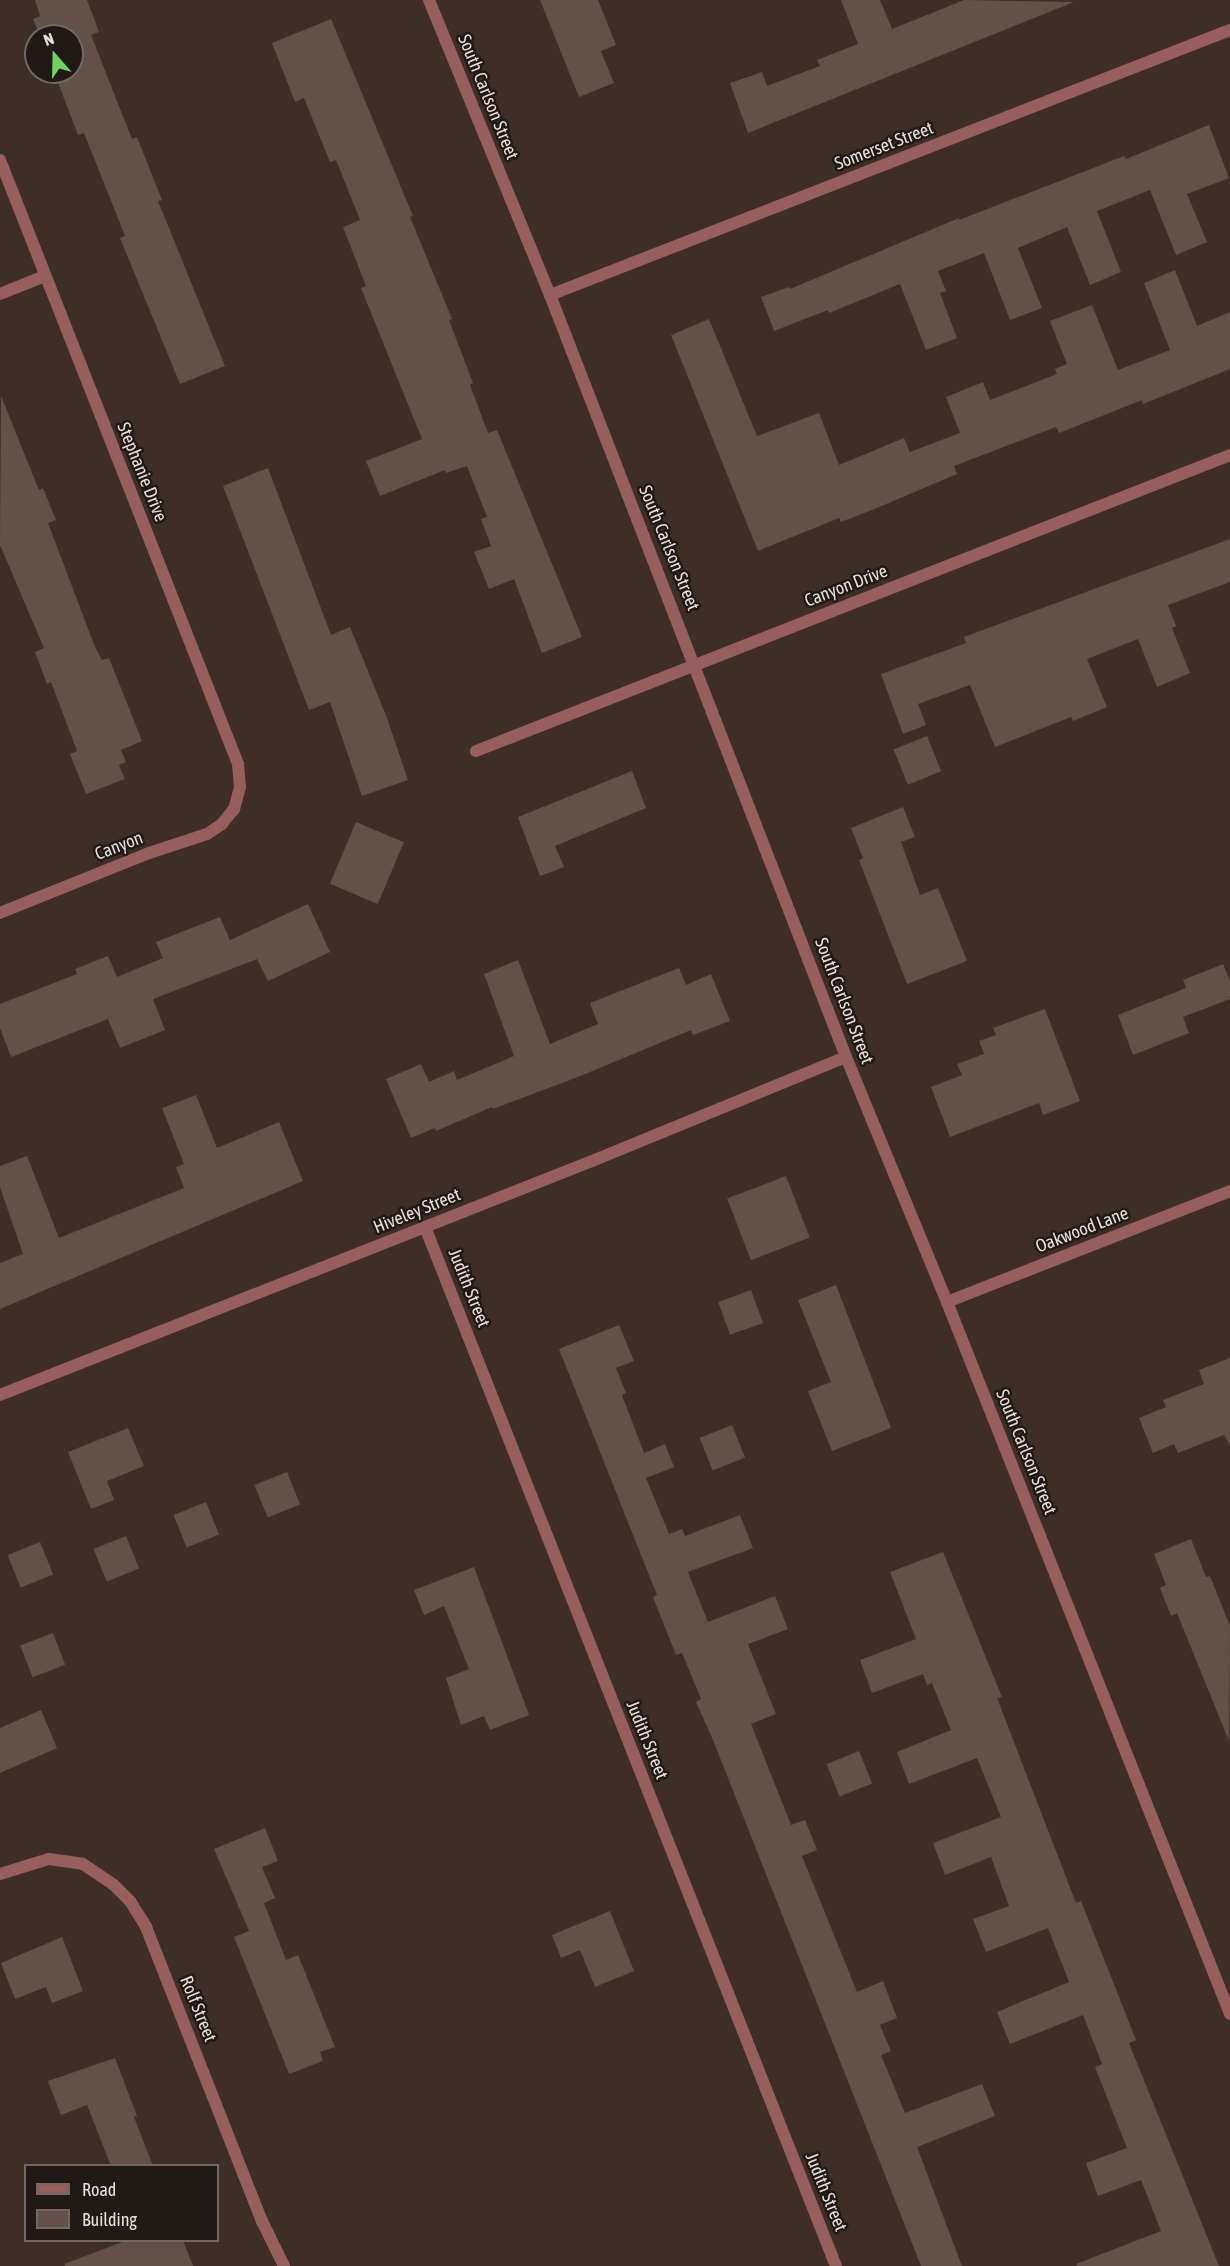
<!DOCTYPE html>
<html>
<head>
<meta charset="utf-8">
<style>
  body { margin:0 }
  #map { position:relative; width:1230px; height:2266px; overflow:hidden; background:#3f2e28; font-family:"Asap Condensed",sans-serif }
  div>[style] { position:absolute }
  .building>* { inset:0; background:#625049; transform-origin:0 0 }
  .street>* { height:12px; margin:-6px; padding:0 6px; transform-origin:6px; border-radius:6px; background:#975e5e }
  span { translate:-50% -50%; white-space:nowrap; text-align:center; line-height:1.15; -webkit-text-stroke:5px #201916; paint-order:stroke }
  .street-label { font-size:18px; color:#eadfdb }
  .legend { position:absolute; left:24px; top:2164px; width:195px; height:78px; box-sizing:border-box; background:#201916; border:2px solid #716865; margin:0; padding:8px 10px; list-style:none; font-size:18px; color:#eadfdb }
  .legend li { display:flex; align-items:center; gap:12px; height:30px }
  .legend b { width:30px; border:2px solid #716865 }
  .north { position:absolute; left:24px; top:24px; width:60px; height:60px; box-sizing:border-box; background:#201916; border:2px solid #716865; border-radius:50%; rotate:340deg; font-size:16px; font-weight:700; line-height:24px; text-align:center; color:#eadfdb }
  .north::after { content:''; display:block; margin:auto; width:21px; height:27px; background:#71d25e; clip-path:polygon(50% 0,100% 100%,50% 72%,0 100%) }
</style>
</head>
<body>
<div id="map">
  <div class="building">
    <div style="clip-path:polygon(35px 0,87px 0,99px 32px,91px 35px,132px 139px,137px 137px,162px 200px,158px 201px,225px 366px,180px 384px,120px 238px,125px 236px,84px 133px,78px 135px,54px 72px,72px 72px,72px 36px,40px 36px,33px 19px,40px 16px)"></div>
    <div style="clip-path:polygon(540px 0,598px 0,616px 45px,601px 51px,614px 83px,579px 97px)"></div>
    <div style="clip-path:polygon(841px 0,880px 0,892px 29px,964px 0,1074px 2px,748px 133px,730px 83px,762px 72px,767px 86px,820px 66px,817px 60px,858px 44px)"></div>
    <div style="clip-path:polygon(331px 19px,413px 216px,410px 217px,452px 319px,449px 320px,473px 383px,470px 385px,488px 433px,497px 430px,582px 637px,542px 653px,514px 579px,489px 589px,474px 552px,491px 546px,481px 519px,487px 517px,467px 466px,446px 473px,445px 470px,380px 496px,366px 461px,422px 439px,361px 288px,366px 286px,343px 227px,360px 220px,336px 160px,330px 162px,304px 98px,295px 102px,272px 43px)"></div>
    <div style="clip-path:polygon(1209px 125px,1229px 178px,1187px 194px,1207px 242px,1176px 255px,1150px 190px,1097px 211px,1121px 272px,1090px 285px,1067px 227px,1018px 248px,1042px 308px,1010px 320px,984px 253px,938px 271px,946px 291px,940px 293px,957px 338px,926px 350px,900px 284px,829px 313px,828px 310px,774px 331px,761px 297px,789px 287px,790px 289px,959px 218px,959px 220px,1124px 156px,1126px 159px)"></div>
    <div style="clip-path:polygon(1175px 270px,1197px 326px,1230px 312px,1230px 369px,1143px 404px,1142px 400px,1059px 433px,1056px 427px,954px 466px,957px 474px,872px 510px,841px 522px,839px 518px,758px 551px,671px 335px,709px 319px,757px 436px,819px 413px,839px 465px,904px 438px,910px 452px,960px 433px,946px 397px,983px 382px,990px 400px,1057px 374px,1055px 369px,1067px 364px,1050px 321px,1092px 305px,1118px 370px,1170px 350px,1144px 283px)"></div>
    <div style="clip-path:polygon(1px 396px,39px 490px,43px 488px,56px 520px,48px 523px,95px 647px,102px 660px,109px 658px,142px 741px,121px 750px,126px 762px,119px 765px,125px 779px,86px 794px,70px 754px,77px 751px,51px 682px,47px 684px,35px 652px,44px 648px,0 545px)"></div>
    <div style="clip-path:polygon(268px 468px,331px 635px,350px 627px,387px 718px,408px 780px,362px 796px,330px 702px,309px 710px,223px 486px)"></div>
    <div style="clip-path:polygon(1230px 539px,1230px 582px,1168px 605px,1176px 626px,1172px 628px,1190px 673px,1157px 687px,1138px 639px,1087px 659px,1107px 707px,1073px 721px,1071px 717px,995px 747px,970px 685px,918px 704px,926px 725px,903px 734px,881px 674px,966px 643px,964px 637px)"></div>
    <div style="left:927px;top:736px;width:38px;height:36px;rotate:68deg"></div>
    <div style="clip-path:polygon(632px 771px,646px 808px,555px 846px,564px 867px,540px 876px,518px 817px)"></div>
    <div style="clip-path:polygon(903px 807px,915px 837px,901px 842px,920px 895px,938px 888px,967px 961px,907px 984px,859px 860px,863px 858px,851px 828px)"></div>
    <div style="left:356px;top:822px;width:52px;height:67px;rotate:23deg"></div>
    <div style="clip-path:polygon(308px 904px,330px 952px,268px 981px,257px 959px,153px 999px,165px 1030px,120px 1048px,108px 1019px,11px 1057px,0 1028px,0 1004px,77px 974px,75px 969px,108px 956px,117px 977px,163px 958px,156px 942px,220px 917px,230px 940px)"></div>
    <div style="clip-path:polygon(518px 960px,550px 1044px,598px 1024px,590px 1003px,679px 968px,686px 985px,711px 974px,730px 1021px,693px 1035px,691px 1030px,578px 1077px,493px 1109px,492px 1107px,436px 1131px,435px 1128px,411px 1138px,386px 1079px,421px 1064px,429px 1082px,454px 1071px,457px 1080px,514px 1056px,484px 974px)"></div>
    <div style="clip-path:polygon(1223px 964px,1230px 981px,1230px 999px,1183px 1017px,1189px 1033px,1133px 1055px,1118px 1015px,1186px 988px,1183px 980px)"></div>
    <div style="clip-path:polygon(1045px 1009px,1080px 1101px,1043px 1115px,1039px 1103px,950px 1137px,931px 1087px,962px 1075px,957px 1064px,984px 1054px,979px 1041px,996px 1035px,993px 1028px)"></div>
    <div style="clip-path:polygon(196px 1095px,217px 1148px,279px 1122px,303px 1181px,0 1309px,0 1263px,23px 1254px,0 1187px,0 1166px,27px 1156px,59px 1238px,184px 1188px,176px 1167px,184px 1164px,162px 1108px)"></div>
    <div style="left:786px;top:1176px;width:66px;height:63px;rotate:69deg"></div>
    <div style="clip-path:polygon(836px 1285px,891px 1428px,832px 1451px,808px 1391px,831px 1382px,798px 1300px)"></div>
    <div style="left:751px;top:1290px;width:35px;height:35px;rotate:70deg"></div>
    <div style="clip-path:polygon(619px 1325px,634px 1361px,616px 1368px,626px 1393px,622px 1395px,644px 1453px,665px 1444px,674px 1467px,646px 1478px,669px 1534px,682px 1529px,685px 1536px,740px 1515px,753px 1548px,688px 1572px,708px 1622px,775px 1596px,788px 1629px,748px 1644px,776px 1714px,751px 1724px,791px 1825px,805px 1820px,817px 1850px,802px 1856px,857px 1992px,883px 1981px,897px 2018px,880px 2025px,891px 2051px,881px 2055px,905px 2113px,982px 2084px,995px 2116px,917px 2147px,962px 2266px,921px 2266px,713px 1740px,696px 1702px,701px 1699px,682px 1653px,676px 1655px,653px 1597px,657px 1595px,559px 1349px)"></div>
    <div style="clip-path:polygon(1230px 1358px,1230px 1445px,1224px 1435px,1178px 1453px,1174px 1444px,1153px 1453px,1139px 1418px,1166px 1407px,1163px 1400px,1204px 1384px,1199px 1370px)"></div>
    <div style="left:732px;top:1425px;width:35px;height:35px;rotate:68deg"></div>
    <div style="clip-path:polygon(128px 1428px,144px 1466px,107px 1481px,114px 1500px,91px 1509px,68px 1452px)"></div>
    <div style="left:287px;top:1472px;width:35px;height:35px;rotate:68deg"></div>
    <div style="left:206px;top:1502px;width:35px;height:35px;rotate:68deg"></div>
    <div style="left:126px;top:1536px;width:35px;height:35px;rotate:68deg"></div>
    <div style="clip-path:polygon(1191px 1539px,1206px 1577px,1210px 1576px,1230px 1626px,1229px 1741px,1177px 1613px,1171px 1616px,1160px 1588px,1166px 1585px,1154px 1554px)"></div>
    <div style="left:40px;top:1542px;width:35px;height:35px;rotate:68deg"></div>
    <div style="clip-path:polygon(943px 1552px,1002px 1697px,997px 1698px,1076px 1903px,1081px 1901px,1136px 2040px,1129px 2043px,1219px 2266px,1077px 2266px,1076px 2264px,1161px 2231px,1141px 2180px,1098px 2196px,1086px 2163px,1127px 2148px,1095px 2067px,1102px 2064px,1083px 2015px,1010px 2044px,997px 2012px,1069px 1982px,1048px 1928px,986px 1952px,973px 1919px,1009px 1906px,991px 1857px,945px 1875px,933px 1843px,1001px 1817px,977px 1758px,909px 1784px,897px 1752px,951px 1730px,932px 1683px,927px 1685px,923px 1674px,872px 1693px,860px 1660px,916px 1639px,890px 1572px)"></div>
    <div style="clip-path:polygon(474px 1567px,529px 1715px,490px 1730px,484px 1716px,461px 1725px,446px 1678px,469px 1669px,444px 1606px,424px 1615px,414px 1590px)"></div>
    <div style="left:53px;top:1633px;width:34px;height:35px;rotate:69deg"></div>
    <div style="clip-path:polygon(41px 1710px,57px 1748px,0 1773px,0 1728px)"></div>
    <div style="left:859px;top:1751px;width:35px;height:35px;rotate:68deg"></div>
    <div style="clip-path:polygon(265px 1828px,278px 1861px,262px 1867px,275px 1898px,264px 1903px,286px 1960px,298px 1955px,335px 2047px,320px 2052px,323px 2061px,289px 2074px,234px 1937px,249px 1931px,214px 1849px)"></div>
    <div style="clip-path:polygon(610px 1911px,634px 1971px,595px 1987px,580px 1950px,561px 1958px,552px 1935px)"></div>
    <div style="clip-path:polygon(62px 1937px,83px 1991px,52px 2003px,46px 1987px,15px 1999px,1px 1963px)"></div>
    <div style="clip-path:polygon(115px 2058px,137px 2116px,134px 2117px,153px 2166px,111px 2166px,87px 2105px,61px 2115px,48px 2081px)"></div>
    <div style="clip-path:polygon(125px 2241px,183px 2241px,193px 2266px,65px 2266px,64px 2264px)"></div>
  </div>
  <div class="street">
    <div style="left:429px;top:0;width:319px;rotate:67.7deg"></div>
    <div style="left:550px;top:295px;width:817px;rotate:68.77deg"></div>
    <div style="left:846px;top:1057px;width:265px;rotate:67.6deg"></div>
    <div style="left:947px;top:1302px;width:766px;rotate:68.32deg"></div>
    <div style="left:0;top:160px;width:649px;rotate:68.49deg"></div>
    <div style="left:238px;top:764px;width:23px;rotate:85deg"></div>
    <div style="left:240px;top:787px;width:23px;rotate:105deg"></div>
    <div style="left:234px;top:809px;width:19px;rotate:129deg"></div>
    <div style="left:222px;top:824px;width:18px;rotate:146deg"></div>
    <div style="left:207px;top:834px;width:61px;rotate:161.9deg"></div>
    <div style="left:149px;top:853px;width:161px;rotate:158.1deg"></div>
    <div style="left:0;top:294px;width:48px;rotate:-21.8deg"></div>
    <div style="left:550px;top:295px;width:730px;rotate:-21.29deg"></div>
    <div style="left:476px;top:751px;width:810px;rotate:-21.43deg"></div>
    <div style="left:425px;top:1227px;width:1117px;rotate:68.42deg"></div>
    <div style="left:947px;top:1302px;width:304px;rotate:-21.4deg"></div>
    <div style="left:0;top:1395px;width:642px;rotate:-21.57deg"></div>
    <div style="left:597px;top:1159px;width:269px;rotate:-22.3deg"></div>
    <div style="left:0;top:1874px;width:51px;rotate:-17deg"></div>
    <div style="left:49px;top:1859px;width:34px;rotate:8deg"></div>
    <div style="left:83px;top:1864px;width:37px;rotate:34deg"></div>
    <div style="left:114px;top:1885px;width:23px;rotate:45deg"></div>
    <div style="left:130px;top:1901px;width:31px;rotate:58deg"></div>
    <div style="left:146px;top:1927px;width:316px;rotate:68.5deg"></div>
    <div style="left:262px;top:2221px;width:50px;rotate:63.9deg"></div>
  </div>
  <div class="street-label">
    <span style="left:488px;top:97px;rotate:68deg">South Carlson Street</span>
    <span style="left:884px;top:146px;rotate:-21deg">Somerset Street</span>
    <span style="left:142px;top:472px;rotate:68deg">Stephanie Drive</span>
    <span style="left:669px;top:548px;rotate:68deg">South Carlson Street</span>
    <span style="left:846px;top:586px;rotate:-21deg">Canyon Drive</span>
    <span style="left:119px;top:846px;rotate:-21deg">Canyon</span>
    <span style="left:844px;top:1001px;rotate:69deg">South Carlson Street</span>
    <span style="left:417px;top:1211px;rotate:-22deg">Hiveley Street</span>
    <span style="left:1082px;top:1230px;rotate:-21deg">Oakwood Lane</span>
    <span style="left:469px;top:1288px;rotate:68deg">Judith Street</span>
    <span style="left:1026px;top:1452px;rotate:68deg">South Carlson Street</span>
    <span style="left:647px;top:1740px;rotate:68deg">Judith Street</span>
    <span style="left:198px;top:2009px;rotate:68deg">Rolf Street</span>
    <span style="left:826px;top:2192px;rotate:68deg">Judith Street</span>
  </div>
  <ul class="legend">
  <li><b style="height:8px;background:#975e5e"></b>Road</li>
  <li><b style="height:16px;background:#625049"></b>Building</li>
  </ul>
  <div class="north">N</div>
</div>
</body>
</html>
